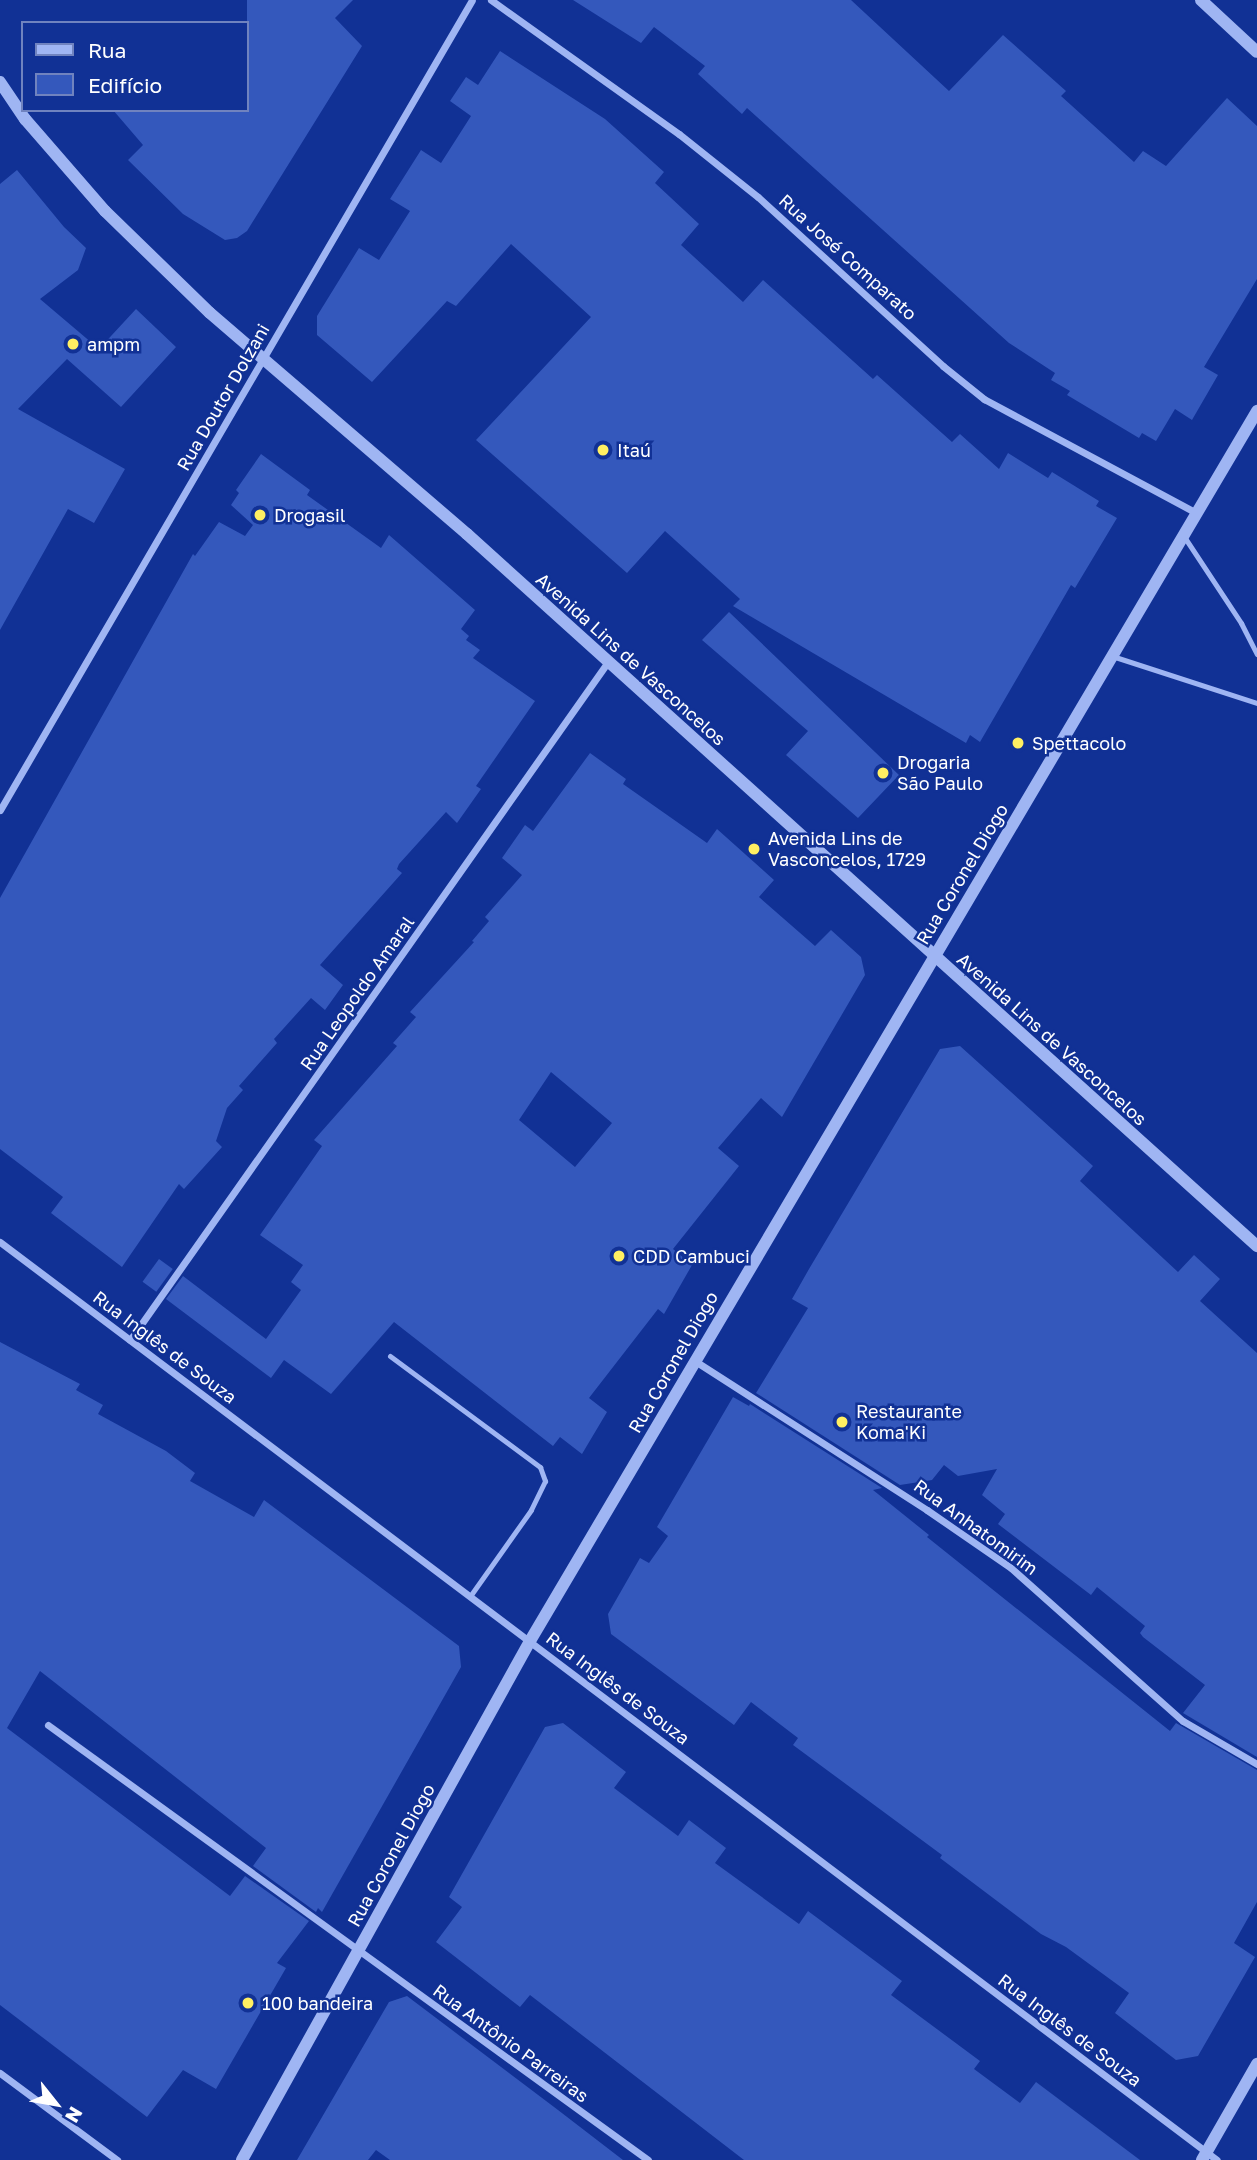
<!DOCTYPE html>
<html>
<head>
<meta charset="utf-8">
<style>
  body { margin:0 }
  #map { position:relative; width:1257px; height:2160px; overflow:hidden; background:#113195; font-family:"Golos Text",sans-serif }
  div>[style] { position:absolute }
  .building>* { inset:0; background:#3458bc; transform-origin:0 0 }
  .service>* { height:5px; margin:-2.5px; padding:0 2.5px; transform-origin:2.5px; border-radius:2.5px; background:#9fb5f3 }
  .minor>* { height:7px; margin:-3.5px; padding:0 3.5px; transform-origin:3.5px; border-radius:3.5px; background:#9fb5f3 }
  .tertiary>* { height:12px; margin:-6px; padding:0 6px; transform-origin:6px; border-radius:6px; background:#9fb5f3 }
  .dots>* { width:19px; height:19px; translate:-50% -50%; box-sizing:border-box; border:4px solid #113195; border-radius:50% }
  span { translate:-50% -50%; white-space:nowrap; text-align:center; line-height:1.15; -webkit-text-stroke:5px #113195; paint-order:stroke }
  .street-label { font-size:18px; color:#fff }
  .poi-label { font-size:18px; color:#fff }
  .left { translate:0 -50%; text-align:left }
  .legend { position:absolute; left:21px; top:21px; width:228px; height:91px; box-sizing:border-box; background:#113195; border:2px solid #7083bf; margin:0; padding:9px 12px; list-style:none; font-size:21px; color:#fff }
  .legend li { display:flex; align-items:center; gap:14px; height:35px }
  .legend b { width:35px; border:2px solid #7083bf }
  .north { position:absolute; left:21px; top:2069px; width:70px; height:70px; -webkit-text-stroke:5px #113195; paint-order:stroke; rotate:121deg; font-size:19px; font-weight:700; line-height:28px; text-align:center; color:#fff }
  .north::after { content:''; display:block; margin:auto; width:24px; height:32px; background:#fff; clip-path:polygon(50% 0,100% 100%,50% 72%,0 100%) }
</style>
</head>
<body>
<div id="map">
  <div class="building">
    <div style="clip-path:polygon(247px 0,353px 0,335px 18px,362px 46px,247px 231px,237px 238px,225px 240px,183px 214px,128px 160px,143px 145px,113px 110px,247px 110px)"></div>
    <div style="clip-path:polygon(573px 0,851px 0,949px 91px,1003px 35px,1066px 91px,1061px 96px,1134px 162px,1143px 151px,1166px 166px,1227px 98px,1257px 126px,1257px 279px,1204px 367px,1218px 375px,1192px 420px,1175px 409px,1156px 441px,1142px 433px,1139px 438px,1067px 395px,1070px 391px,1051px 380px,1055px 373px,1009px 343px,747px 108px,742px 114px,698px 74px,705px 66px,654px 27px,641px 43px)"></div>
    <div style="clip-path:polygon(500px 51px,605px 119px,664px 172px,655px 183px,699px 224px,681px 245px,743px 302px,763px 280px,873px 379px,877px 375px,952px 442px,960px 434px,999px 469px,1008px 453px,1048px 478px,1052px 472px,1099px 501px,1096px 506px,1117px 518px,1075px 588px,1071px 585px,980px 742px,970px 735px,966px 743px,733px 606px,740px 599px,665px 531px,627px 573px,476px 440px,591px 317px,511px 244px,456px 306px,447px 301px,372px 382px,317px 335px,317px 316px,359px 248px,379px 260px,410px 211px,390px 199px,421px 150px,441px 163px,471px 116px,450px 101px,466px 77px,478px 85px)"></div>
    <div style="clip-path:polygon(17px 170px,64px 227px,86px 248px,78px 270px,40px 299px,99px 349px,136px 309px,176px 347px,121px 407px,67px 359px,18px 409px,125px 469px,94px 523px,68px 509px,0 630px,0 184px)"></div>
    <div style="clip-path:polygon(261px 454px,310px 490px,307px 495px,381px 548px,389px 535px,475px 610px,461px 629px,469px 636px,466px 640px,480px 650px,473px 658px,535px 701px,476px 786px,481px 789px,457px 823px,446px 812px,399px 864px,397px 869px,402px 873px,320px 965px,343px 985px,325px 1010px,311px 998px,274px 1039px,277px 1043px,239px 1086px,243px 1090px,227px 1108px,216px 1141px,222px 1147px,184px 1189px,179px 1184px,122px 1267px,51px 1213px,63px 1197px,0 1149px,0 898px,193px 554px,195px 556px,219px 522px,245px 536px,253px 525px,231px 505px,239px 493px,236px 490px)"></div>
    <div style="clip-path:polygon(729px 612px,899px 775px,858px 818px,786px 755px,808px 731px,702px 640px)"></div>
    <div style="clip-path:polygon(evenodd,590px 753px,626px 779px,623px 784px,707px 843px,717px 829px,774px 880px,759px 897px,815px 946px,831px 930px,861px 957px,865px 975px,782px 1117px,761px 1098px,718px 1148px,739px 1166px,673px 1249px,692px 1265px,664px 1314px,658px 1309px,589px 1398px,607px 1412px,582px 1454px,560px 1437px,553px 1446px,394px 1322px,331px 1394px,284px 1360px,271px 1378px,166px 1299px,183px 1276px,266px 1339px,301px 1290px,291px 1282px,303px 1265px,260px 1235px,322px 1146px,314px 1140px,397px 1046px,393px 1043px,416px 1017px,410px 1012px,474px 942px,472px 941px,489px 921px,485px 917px,522px 875px,502px 858px,525px 825px,533px 831px,590px 753px,551px 1072px,612px 1123px,575px 1167px,519px 1120px,551px 1072px)"></div>
    <div style="clip-path:polygon(960px 1046px,1093px 1166px,1080px 1181px,1178px 1272px,1194px 1255px,1220px 1279px,1200px 1301px,1257px 1353px,1257px 1757px,1183px 1713px,1205px 1685px,1143px 1637px,1140px 1633px,1145px 1626px,1097px 1587px,1091px 1595px,998px 1524px,1005px 1514px,982px 1495px,997px 1469px,958px 1476px,944px 1465px,932px 1480px,900px 1485px,756px 1393px,808px 1308px,792px 1299px,809px 1269px,940px 1049px)"></div>
    <div style="left:159px;top:1259px;width:17px;height:28px;rotate:36deg"></div>
    <div style="clip-path:polygon(0 1342px,80px 1384px,76px 1390px,103px 1405px,98px 1414px,166px 1451px,195px 1473px,190px 1481px,254px 1517px,264px 1500px,459px 1646px,461px 1667px,322px 1912px,318px 1908px,316px 1912px,253px 1866px,266px 1848px,40px 1671px,7px 1728px,230px 1896px,245px 1876px,309px 1921px,277px 1963px,286px 1968px,216px 2089px,183px 2070px,147px 2117px,0 2005px)"></div>
    <div style="clip-path:polygon(733px 1397px,749px 1406px,750px 1404px,882px 1488px,873px 1490px,929px 1535px,927px 1537px,1170px 1731px,1176px 1723px,1257px 1770px,1257px 1902px,1234px 1943px,1255px 1957px,1198px 2056px,1176px 2060px,1115px 2013px,1129px 1993px,1066px 1947px,1041px 1934px,940px 1858px,942px 1855px,793px 1745px,798px 1738px,751px 1702px,734px 1725px,611px 1634px,608px 1614px,640px 1558px,649px 1563px,668px 1536px,657px 1527px)"></div>
    <div style="clip-path:polygon(563px 1723px,626px 1772px,614px 1788px,678px 1836px,689px 1820px,726px 1848px,715px 1863px,799px 1924px,808px 1911px,902px 1981px,891px 1995px,980px 2061px,974px 2069px,1020px 2103px,1036px 2082px,1140px 2160px,744px 2160px,530px 1995px,520px 2007px,436px 1942px,462px 1907px,449px 1897px,545px 1727px)"></div>
    <div style="clip-path:polygon(407px 1996px,558px 2110px,623px 2160px,390px 2160px,376px 2150px,368px 2160px,297px 2160px,389px 2002px)"></div>
  </div>
  <div class="service">
    <div style="left:1185px;top:538px;width:102px;rotate:56.6deg"></div>
    <div style="left:1241px;top:623px;width:35px;rotate:63deg"></div>
    <div style="left:1112px;top:656px;width:152px;rotate:18deg"></div>
    <div style="left:390px;top:1356px;width:187px;rotate:36.5deg"></div>
    <div style="left:540px;top:1467px;width:15px;rotate:70deg"></div>
    <div style="left:545px;top:1481px;width:32px;rotate:116deg"></div>
    <div style="left:531px;top:1510px;width:105px;rotate:125.3deg"></div>
  </div>
  <div class="minor">
    <div style="left:491px;top:0;width:231px;rotate:35.5deg"></div>
    <div style="left:679px;top:134px;width:101px;rotate:38.6deg"></div>
    <div style="left:758px;top:197px;width:251px;rotate:42.4deg"></div>
    <div style="left:943px;top:366px;width:53px;rotate:38.8deg"></div>
    <div style="left:984px;top:399px;width:242px;rotate:28.2deg"></div>
    <div style="left:0;top:810px;width:937px;rotate:-59.77deg"></div>
    <div style="left:0;top:1242px;width:1524px;rotate:37.03deg"></div>
    <div style="left:130px;top:1340px;width:828px;rotate:-54.83deg"></div>
    <div style="left:695px;top:1361px;width:276px;rotate:32.7deg"></div>
    <div style="left:927px;top:1510px;width:102px;rotate:34.6deg"></div>
    <div style="left:1011px;top:1568px;width:230px;rotate:41.7deg"></div>
    <div style="left:1183px;top:1721px;width:86px;rotate:30.2deg"></div>
    <div style="left:48px;top:1725px;width:741px;rotate:35.94deg"></div>
    <div style="left:0;top:2073px;width:146px;rotate:36.6deg"></div>
  </div>
  <div class="tertiary">
    <div style="left:1201px;top:0;width:76px;rotate:42.9deg"></div>
    <div style="left:0;top:82px;width:45px;rotate:56deg"></div>
    <div style="left:25px;top:119px;width:122px;rotate:49deg"></div>
    <div style="left:105px;top:211px;width:146px;rotate:44.2deg"></div>
    <div style="left:210px;top:313px;width:339px;rotate:40.7deg"></div>
    <div style="left:467px;top:534px;width:1064px;rotate:42.03deg"></div>
    <div style="left:242px;top:2160px;width:594px;rotate:-60.97deg"></div>
    <div style="left:530px;top:1641px;width:1429px;rotate:-59.41deg"></div>
    <div style="left:1202px;top:2160px;width:111px;rotate:-60.2deg"></div>
  </div>
  <div class="dots">
    <div style="left:73px;top:344px;background:#ffef62"></div>
    <div style="left:603px;top:450px;background:#ffef62"></div>
    <div style="left:260px;top:515px;background:#ffef62"></div>
    <div style="left:1018px;top:743px;background:#ffef62"></div>
    <div style="left:883px;top:773px;background:#ffef62"></div>
    <div style="left:754px;top:849px;background:#ffef62"></div>
    <div style="left:619px;top:1256px;background:#ffef62"></div>
    <div style="left:842px;top:1422px;background:#ffef62"></div>
    <div style="left:248px;top:2003px;background:#ffef62"></div>
  </div>
  <div class="street-label">
    <span style="left:848px;top:257px;rotate:42deg">Rua José Comparato</span>
    <span style="left:223px;top:397px;rotate:-60deg">Rua Doutor Dolzani</span>
    <span style="left:631px;top:659px;rotate:42deg">Avenida Lins de Vasconcelos</span>
    <span style="left:962px;top:874px;rotate:-59deg">Rua Coronel Diogo</span>
    <span style="left:357px;top:993px;rotate:-55deg">Rua Leopoldo Amaral</span>
    <span style="left:1052px;top:1039px;rotate:42deg">Avenida Lins de Vasconcelos</span>
    <span style="left:165px;top:1347px;rotate:37deg">Rua Inglês de Souza</span>
    <span style="left:673px;top:1362px;rotate:-60deg">Rua Coronel Diogo</span>
    <span style="left:976px;top:1527px;rotate:36deg">Rua Anhatomirim</span>
    <span style="left:618px;top:1688px;rotate:37deg">Rua Inglês de Souza</span>
    <span style="left:391px;top:1855px;rotate:-61deg">Rua Coronel Diogo</span>
    <span style="left:1070px;top:2030px;rotate:37deg">Rua Inglês de Souza</span>
    <span style="left:511px;top:2043px;rotate:36deg">Rua Antônio Parreiras</span>
  </div>
  <div class="poi-label">
    <span class="left" style="left:87px;top:344px">ampm</span>
    <span class="left" style="left:617px;top:450px">Itaú</span>
    <span class="left" style="left:274px;top:515px">Drogasil</span>
    <span class="left" style="left:1032px;top:743px">Spettacolo</span>
    <span class="left" style="left:897px;top:773px">Drogaria<br>São Paulo</span>
    <span class="left" style="left:768px;top:849px">Avenida Lins de<br>Vasconcelos, 1729</span>
    <span class="left" style="left:633px;top:1256px">CDD Cambuci</span>
    <span class="left" style="left:856px;top:1422px">Restaurante<br>Koma'Ki</span>
    <span class="left" style="left:262px;top:2003px">100 bandeira</span>
  </div>
  <ul class="legend">
  <li><b style="height:9px;background:#9fb5f3"></b>Rua</li>
  <li><b style="height:19px;background:#3458bc"></b>Edifício</li>
  </ul>
  <div class="north">N</div>
</div>
</body>
</html>
